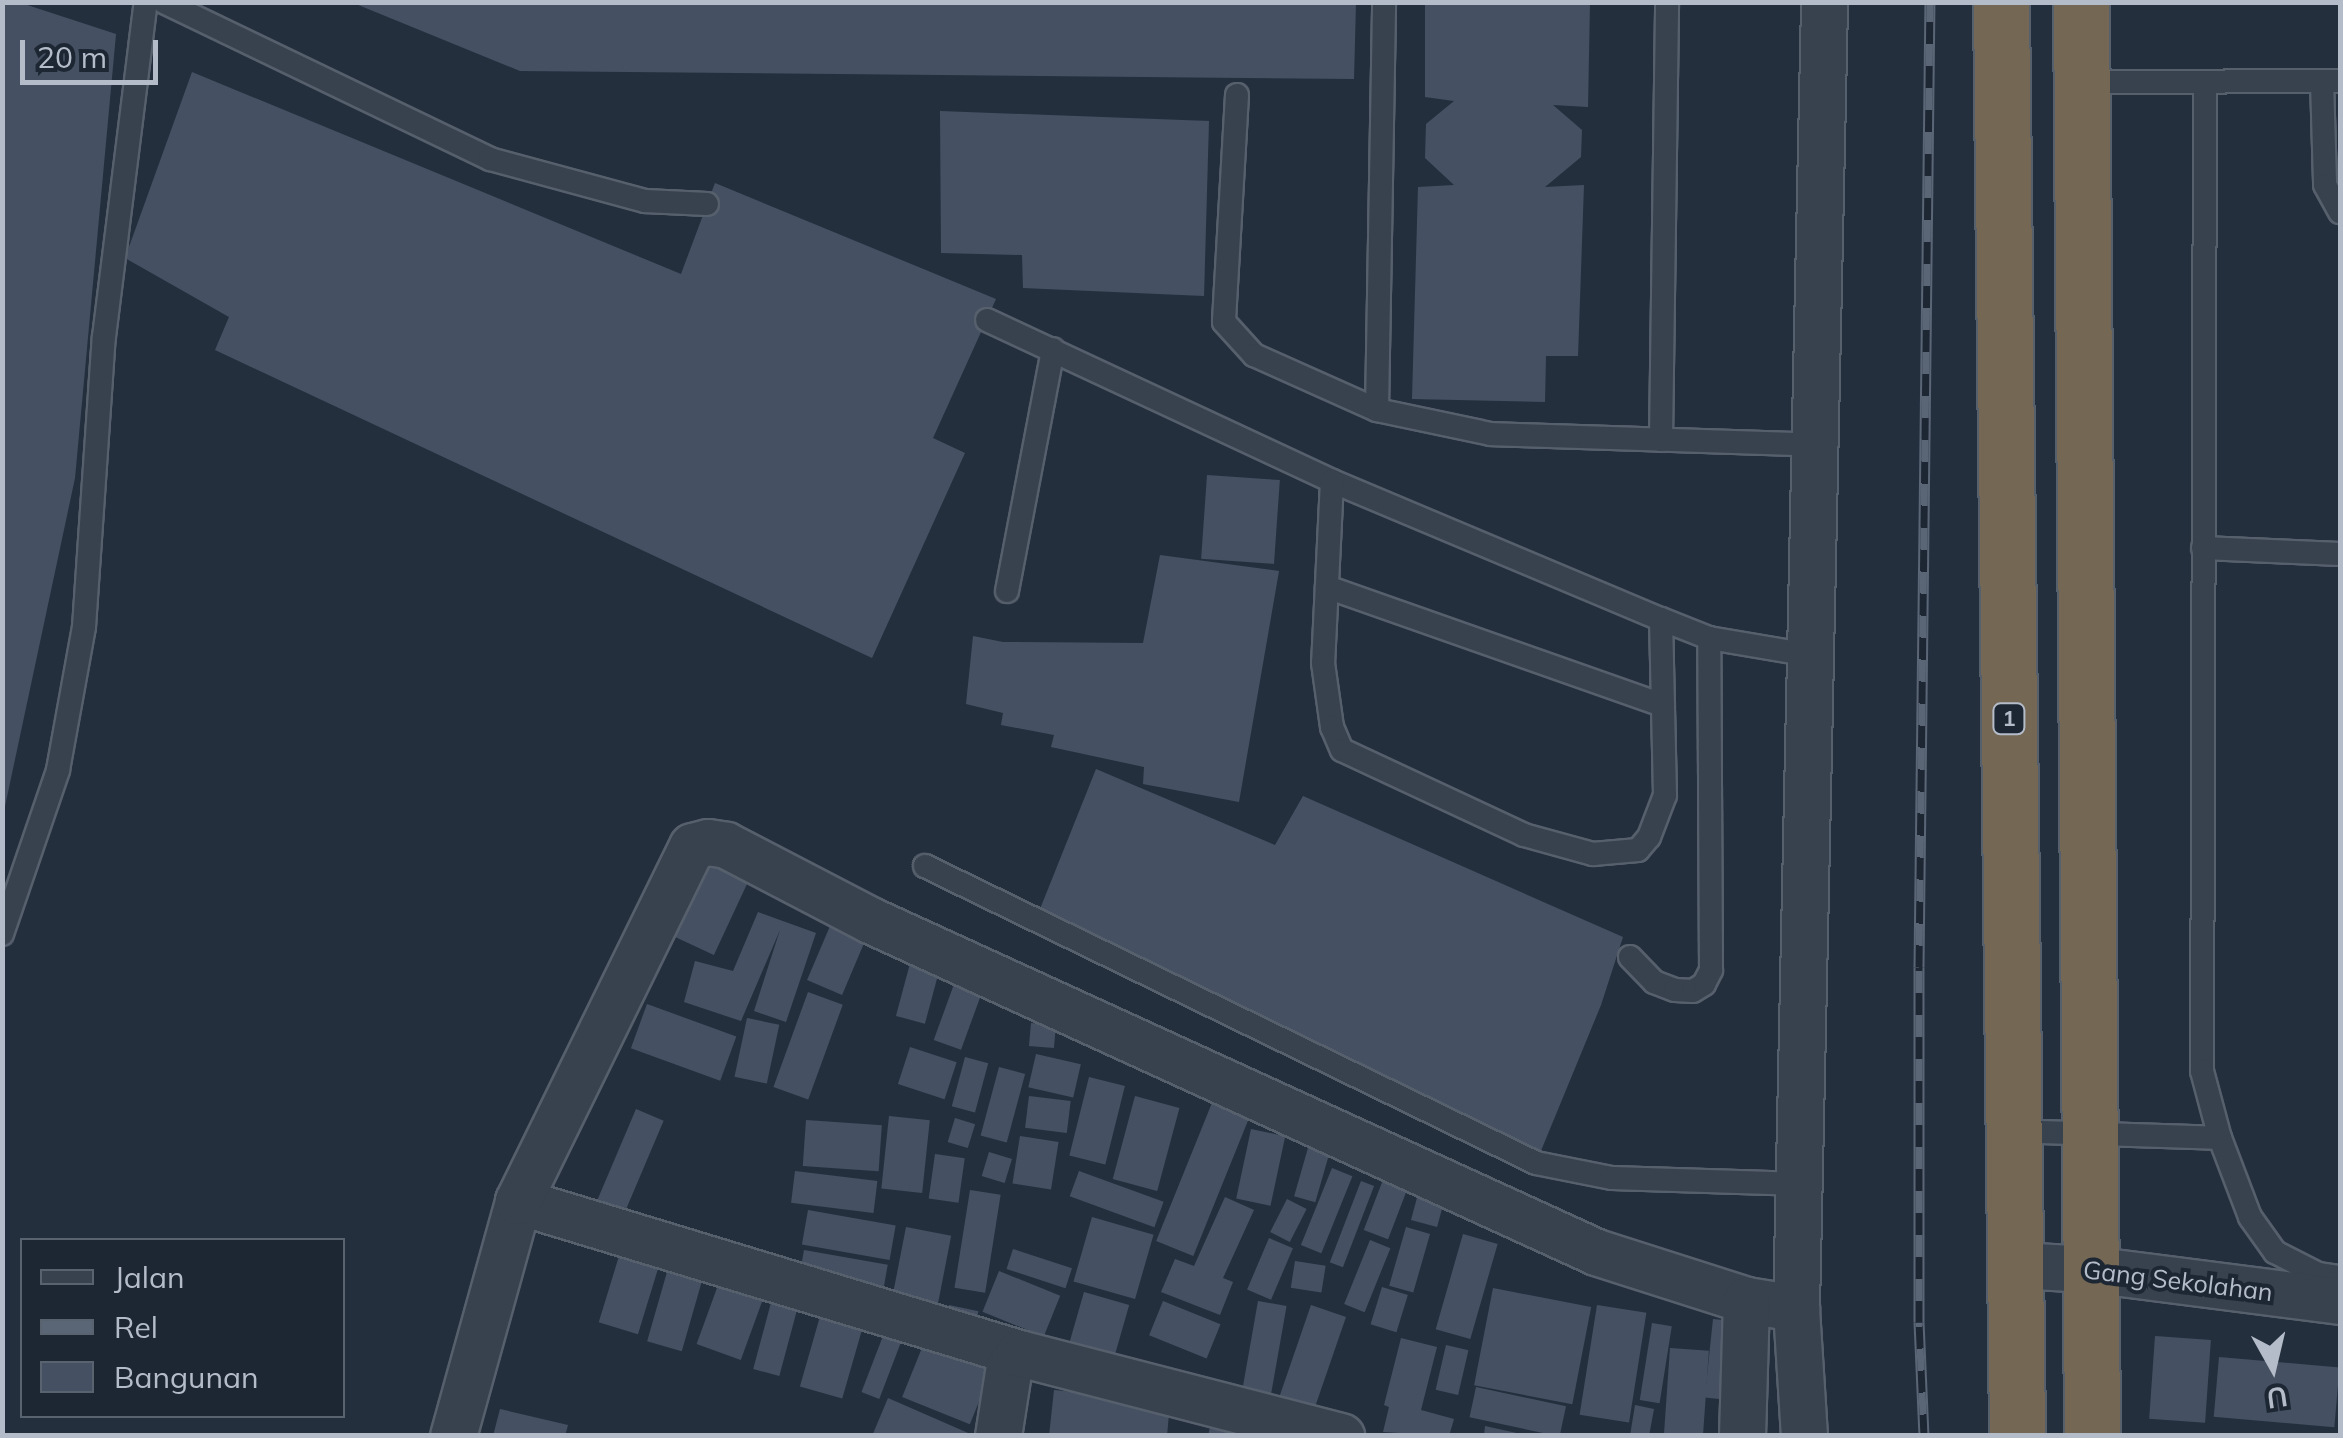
<!DOCTYPE html>
<html>
<head>
<meta charset="utf-8">
<style>
  body { margin:0 }
  #map { position:relative; width:2343px; height:1438px; overflow:hidden; background:#242f3e; font-family:Mulish,sans-serif }
  div>[style] { position:absolute }
  .building>* { inset:0; background:#455162; transform-origin:0 0 }
  .roads { filter:drop-shadow(2px 0 #565f6c) drop-shadow(-2px 0 #565f6c) drop-shadow(0 2px #565f6c) drop-shadow(0 -2px #565f6c) }
  .lane>* { height:22px; margin:-11px; padding:0 11px; transform-origin:11px; border-radius:11px; background:#38414e }
  .street>* { height:45px; margin:-22.5px; padding:0 22.5px; transform-origin:22.5px; border-radius:22.5px; background:#38414e }
  .highway>* { height:55px; margin:-27.5px; padding:0 27.5px; transform-origin:27.5px; border-radius:27.5px; background:#746855 }
  .rail>* { height:11px; margin-top:-5.5px; transform-origin:0; background:repeating-linear-gradient(90deg,#1d2633 0 22px,#5a6575 0 44px); box-sizing:border-box; border-block:2px solid #5a6575 }
  span { translate:-50% -50%; white-space:nowrap; text-align:center; line-height:1.15; -webkit-text-stroke:8px #1d2633; paint-order:stroke }
  .shield-label span { padding:2px 8px; background:#1d2633; border:2px solid; border-radius:8px; -webkit-text-stroke-width:0 }
  .shield-label { font-size:22px; color:#b4bcc9; font-weight:700 }
  .street-label { font-size:25px; color:#b4bcc9 }
  .frame { position:absolute; inset:0; border:5px solid #b4bcc9; pointer-events:none }
  .legend { position:absolute; left:20px; top:1238px; width:325px; height:180px; box-sizing:border-box; background:#1d2633; border:2px solid #59626f; margin:0; padding:12px 18px; list-style:none; font-size:30px; color:#b4bcc9 }
  .legend li { display:flex; align-items:center; gap:20px; height:50px }
  .legend b { width:50px; border:2px solid #59626f }
  .north { position:absolute; left:2223px; top:1318px; width:100px; height:100px; -webkit-text-stroke:8px #1d2633; paint-order:stroke; rotate:172deg; font-size:28px; font-weight:700; line-height:40px; text-align:center; color:#b4bcc9 }
  .north::after { content:''; display:block; margin:auto; width:35px; height:45px; background:#b4bcc9; clip-path:polygon(50% 0,100% 100%,50% 72%,0 100%) }
  .scale { position:absolute; left:20px; top:40px; width:138px; height:45px; box-sizing:border-box; border:5px solid #b4bcc9; border-top:0; padding-left:12px; font-size:30px; line-height:35px; white-space:nowrap; color:#b4bcc9; -webkit-text-stroke:8px #1d2633; paint-order:stroke }
</style>
</head>
<body>
<div id="map">
  <div class="building">
    <div style="clip-path:polygon(2px 2px,18px 2px,116px 34px,75px 478px,4px 811px)"></div>
    <div style="clip-path:polygon(351px 2px,1356px 2px,1354px 79px,520px 71px)"></div>
    <div style="clip-path:polygon(1425px 2px,1590px 2px,1588px 107px,1553px 105px,1582px 130px,1581px 157px,1545px 187px,1584px 185px,1578px 356px,1546px 356px,1545px 402px,1412px 399px,1418px 187px,1454px 185px,1425px 158px,1426px 124px,1454px 101px,1425px 97px)"></div>
    <div style="clip-path:polygon(192px 72px,681px 274px,715px 183px,996px 299px,933px 438px,965px 453px,872px 658px,215px 350px,229px 317px,125px 258px)"></div>
    <div style="clip-path:polygon(940px 111px,1209px 121px,1204px 296px,1023px 288px,1022px 255px,941px 253px)"></div>
    <div style="left:1207px;top:475px;width:73px;height:84px;rotate:4deg"></div>
    <div style="clip-path:polygon(1160px 555px,1279px 571px,1239px 802px,1143px 784px,1144px 767px,1051px 747px,1054px 735px,1001px 725px,1003px 713px,966px 704px,973px 636px,1003px 642px,1143px 643px)"></div>
    <div style="clip-path:polygon(1096px 769px,1275px 845px,1303px 796px,1623px 937px,1601px 1005px,1538px 1158px,1036px 919px)"></div>
    <div style="left:709px;top:859px;width:45px;height:85px;rotate:25deg"></div>
    <div style="clip-path:polygon(758px 912px,816px 933px,786px 1022px,754px 1011px,780px 930px,741px 1021px,684px 1002px,695px 961px,733px 971px)"></div>
    <div style="left:836px;top:912px;width:38px;height:74px;rotate:23deg"></div>
    <div style="left:912px;top:956px;width:30px;height:62px;rotate:15deg"></div>
    <div style="left:957px;top:976px;width:29px;height:68px;rotate:20deg"></div>
    <div style="left:808px;top:992px;width:37px;height:101px;rotate:20deg"></div>
    <div style="left:647px;top:1004px;width:95px;height:47px;rotate:20deg"></div>
    <div style="left:747px;top:1018px;width:33px;height:60px;rotate:12deg"></div>
    <div style="left:1031px;top:1023px;width:25px;height:23px;rotate:5deg"></div>
    <div style="left:910px;top:1047px;width:49px;height:39px;rotate:18deg"></div>
    <div style="left:1036px;top:1054px;width:46px;height:34px;rotate:13deg"></div>
    <div style="left:965px;top:1057px;width:24px;height:51px;rotate:15deg"></div>
    <div style="left:999px;top:1067px;width:27px;height:71px;rotate:15deg"></div>
    <div style="left:1089px;top:1077px;width:37px;height:81px;rotate:14deg"></div>
    <div style="left:1218px;top:1088px;width:40px;height:165px;rotate:22deg"></div>
    <div style="left:1029px;top:1096px;width:42px;height:32px;rotate:7deg"></div>
    <div style="left:1135px;top:1096px;width:46px;height:86px;rotate:15deg"></div>
    <div style="left:636px;top:1109px;width:30px;height:107px;rotate:23deg"></div>
    <div style="left:889px;top:1116px;width:41px;height:73px;rotate:6deg"></div>
    <div style="left:955px;top:1118px;width:21px;height:25px;rotate:17deg"></div>
    <div style="left:806px;top:1120px;width:76px;height:46px;rotate:4deg"></div>
    <div style="left:1314px;top:1127px;width:22px;height:72px;rotate:16deg"></div>
    <div style="left:1251px;top:1129px;width:35px;height:71px;rotate:12deg"></div>
    <div style="left:1020px;top:1136px;width:39px;height:48px;rotate:9deg"></div>
    <div style="left:989px;top:1152px;width:24px;height:25px;rotate:17deg"></div>
    <div style="left:935px;top:1154px;width:30px;height:45px;rotate:8deg"></div>
    <div style="left:1332px;top:1168px;width:22px;height:83px;rotate:22deg"></div>
    <div style="left:795px;top:1171px;width:83px;height:32px;rotate:7deg"></div>
    <div style="left:1079px;top:1171px;width:90px;height:27px;rotate:20deg"></div>
    <div style="left:1386px;top:1172px;width:26px;height:62px;rotate:21deg"></div>
    <div style="left:1361px;top:1181px;width:14px;height:87px;rotate:21deg"></div>
    <div style="left:970px;top:1190px;width:31px;height:99px;rotate:9deg"></div>
    <div style="left:1418px;top:1194px;width:27px;height:27px;rotate:15deg"></div>
    <div style="clip-path:polygon(1225px 1197px,1254px 1210px,1223px 1278px,1233px 1282px,1220px 1315px,1161px 1292px,1175px 1259px,1194px 1266px)"></div>
    <div style="left:1287px;top:1199px;width:22px;height:37px;rotate:27deg"></div>
    <div style="left:808px;top:1210px;width:89px;height:35px;rotate:10deg"></div>
    <div style="left:1092px;top:1217px;width:64px;height:67px;rotate:16deg"></div>
    <div style="left:906px;top:1227px;width:46px;height:82px;rotate:11deg"></div>
    <div style="left:1406px;top:1227px;width:25px;height:61px;rotate:16deg"></div>
    <div style="left:1463px;top:1234px;width:36px;height:99px;rotate:16deg"></div>
    <div style="left:1269px;top:1238px;width:26px;height:56px;rotate:23deg"></div>
    <div style="left:1370px;top:1240px;width:22px;height:69px;rotate:22deg"></div>
    <div style="left:623px;top:1243px;width:41px;height:83px;rotate:17deg"></div>
    <div style="left:1013px;top:1249px;width:62px;height:21px;rotate:18deg"></div>
    <div style="left:804px;top:1250px;width:85px;height:33px;rotate:10deg"></div>
    <div style="left:1295px;top:1261px;width:31px;height:27px;rotate:9deg"></div>
    <div style="left:725px;top:1266px;width:47px;height:83px;rotate:20deg"></div>
    <div style="left:999px;top:1271px;width:66px;height:44px;rotate:22deg"></div>
    <div style="left:667px;top:1272px;width:36px;height:72px;rotate:16deg"></div>
    <div style="left:776px;top:1284px;width:27px;height:88px;rotate:15deg"></div>
    <div style="left:1382px;top:1287px;width:27px;height:39px;rotate:17deg"></div>
    <div style="left:1493px;top:1288px;width:100px;height:99px;rotate:11deg"></div>
    <div style="left:1084px;top:1292px;width:47px;height:64px;rotate:16deg"></div>
    <div style="left:825px;top:1299px;width:44px;height:91px;rotate:16deg"></div>
    <div style="left:1163px;top:1301px;width:62px;height:37px;rotate:22deg"></div>
    <div style="left:1258px;top:1301px;width:29px;height:90px;rotate:10deg"></div>
    <div style="left:949px;top:1305px;width:30px;height:22px;rotate:12deg"></div>
    <div style="left:1311px;top:1305px;width:37px;height:96px;rotate:19deg"></div>
    <div style="left:1597px;top:1305px;width:50px;height:111px;rotate:9deg"></div>
    <div style="left:1713px;top:1319px;width:29px;height:79px;rotate:6deg"></div>
    <div style="left:888px;top:1323px;width:19px;height:74px;rotate:21deg"></div>
    <div style="left:1652px;top:1323px;width:20px;height:78px;rotate:9deg"></div>
    <div style="left:928px;top:1333px;width:73px;height:69px;rotate:22deg"></div>
    <div style="left:2155px;top:1336px;width:56px;height:83px;rotate:4deg"></div>
    <div style="clip-path:polygon(1401px 1338px,1437px 1347px,1421px 1410px,1454px 1419px,1449px 1436px,1383px 1432px,1389px 1407px,1384px 1405px)"></div>
    <div style="left:1446px;top:1345px;width:23px;height:46px;rotate:13deg"></div>
    <div style="left:1670px;top:1348px;width:39px;height:88px;rotate:4deg"></div>
    <div style="left:2219px;top:1357px;width:121px;height:60px;rotate:5deg"></div>
    <div style="left:1476px;top:1387px;width:92px;height:31px;rotate:12deg"></div>
    <div style="clip-path:polygon(1054px 1390px,1170px 1402px,1167px 1436px,1049px 1436px)"></div>
    <div style="clip-path:polygon(888px 1398px,975px 1436px,872px 1436px)"></div>
    <div style="clip-path:polygon(1635px 1405px,1654px 1409px,1649px 1436px,1630px 1436px)"></div>
    <div style="clip-path:polygon(500px 1409px,568px 1425px,565px 1436px,493px 1436px)"></div>
    <div style="clip-path:polygon(1212px 1418px,1278px 1436px,1208px 1436px)"></div>
    <div style="clip-path:polygon(1485px 1426px,1521px 1434px,1521px 1436px,1484px 1436px)"></div>
  </div>
  <div class="roads">
    <div class="lane">
      <div style="left:164px;top:2px;width:362px;rotate:25.7deg"></div>
      <div style="left:490px;top:159px;width:161px;rotate:15.2deg"></div>
      <div style="left:645px;top:201px;width:62px;rotate:2.8deg"></div>
      <div style="left:2322px;top:81px;width:104px;rotate:88.3deg"></div>
      <div style="left:2325px;top:185px;width:31px;rotate:61deg"></div>
      <div style="left:2083px;top:82px;width:257px;rotate:-0.2deg"></div>
      <div style="left:2205px;top:82px;width:989px;rotate:90.17deg"></div>
      <div style="left:2202px;top:1071px;width:69px;rotate:75deg"></div>
      <div style="left:2220px;top:1138px;width:85px;rotate:69.2deg"></div>
      <div style="left:2250px;top:1217px;width:43px;rotate:54.5deg"></div>
      <div style="left:2275px;top:1252px;width:48px;rotate:27.1deg"></div>
      <div style="left:2318px;top:1274px;width:22px;rotate:8deg"></div>
      <div style="left:1237px;top:95px;width:227px;rotate:93.3deg"></div>
      <div style="left:1224px;top:322px;width:45px;rotate:47.7deg"></div>
      <div style="left:1254px;top:355px;width:135px;rotate:24.1deg"></div>
      <div style="left:1377px;top:410px;width:116px;rotate:11.9deg"></div>
      <div style="left:1491px;top:434px;width:324px;rotate:1.9deg"></div>
      <div style="left:987px;top:320px;width:381px;rotate:25deg"></div>
      <div style="left:1332px;top:481px;width:357px;rotate:22.8deg"></div>
      <div style="left:1661px;top:619px;width:52px;rotate:21.6deg"></div>
      <div style="left:1709px;top:638px;width:102px;rotate:9.6deg"></div>
      <div style="left:1377px;top:410px;width:408px;rotate:-89deg"></div>
      <div style="left:1661px;top:440px;width:438px;rotate:-89.2deg"></div>
      <div style="left:1332px;top:481px;width:182px;rotate:92.8deg"></div>
      <div style="left:1323px;top:663px;width:65px;rotate:82deg"></div>
      <div style="left:1332px;top:727px;width:25px;rotate:67deg"></div>
      <div style="left:1342px;top:750px;width:201px;rotate:25deg"></div>
      <div style="left:1524px;top:835px;width:72px;rotate:15.4deg"></div>
      <div style="left:1593px;top:854px;width:45px;rotate:-5.1deg"></div>
      <div style="left:1638px;top:850px;width:17px;rotate:-50deg"></div>
      <div style="left:1649px;top:837px;width:45px;rotate:-69.1deg"></div>
      <div style="left:1665px;top:795px;width:176px;rotate:-91.3deg"></div>
      <div style="left:2203px;top:548px;width:137px;rotate:2.5deg"></div>
      <div style="left:1327px;top:587px;width:356px;rotate:19.4deg"></div>
      <div style="left:1007px;top:591px;width:246px;rotate:-79.2deg"></div>
      <div style="left:925px;top:866px;width:679px;rotate:25.92deg"></div>
      <div style="left:1536px;top:1163px;width:77px;rotate:11.2deg"></div>
      <div style="left:1612px;top:1178px;width:190px;rotate:1.8deg"></div>
      <div style="left:2px;top:934px;width:173px;rotate:-71.1deg"></div>
      <div style="left:58px;top:770px;width:145px;rotate:-79.7deg"></div>
      <div style="left:84px;top:627px;width:291px;rotate:-86.1deg"></div>
      <div style="left:104px;top:337px;width:338px;rotate:-82.9deg"></div>
      <div style="left:1630px;top:957px;width:35px;rotate:46deg"></div>
      <div style="left:1654px;top:982px;width:22px;rotate:21deg"></div>
      <div style="left:1675px;top:990px;width:18px;rotate:3deg"></div>
      <div style="left:1693px;top:991px;width:13px;rotate:-32deg"></div>
      <div style="left:1704px;top:984px;width:16px;rotate:-63deg"></div>
      <div style="left:1711px;top:970px;width:332px;rotate:-90.3deg"></div>
      <div style="left:2014px;top:1131px;width:206px;rotate:1.9deg"></div>
    </div>
    <div class="street">
      <div style="left:518px;top:1201px;width:524px;rotate:16.88deg"></div>
      <div style="left:2015px;top:1265px;width:75px;rotate:3.1deg"></div>
      <div style="left:2090px;top:1269px;width:252px;rotate:7.3deg"></div>
      <div style="left:453px;top:1436px;width:244px;rotate:-74.5deg"></div>
      <div style="left:518px;top:1201px;width:395px;rotate:-63.9deg"></div>
      <div style="left:692px;top:846px;width:16px;rotate:-14deg"></div>
      <div style="left:708px;top:842px;width:18px;rotate:9deg"></div>
      <div style="left:726px;top:845px;width:162px;rotate:27.5deg"></div>
      <div style="left:870px;top:920px;width:798px;rotate:24.57deg"></div>
      <div style="left:1596px;top:1252px;width:157px;rotate:17.7deg"></div>
      <div style="left:1746px;top:1300px;width:51px;rotate:9.1deg"></div>
      <div style="left:998px;top:1436px;width:71px;rotate:-81.1deg"></div>
      <div style="left:1009px;top:1366px;width:16px;rotate:-52deg"></div>
      <div style="left:1019px;top:1353px;width:333px;rotate:14.5deg"></div>
      <div style="left:1742px;top:1436px;width:136px;rotate:-88.3deg"></div>
      <div style="left:1804px;top:1436px;width:128px;rotate:-93.6deg"></div>
      <div style="left:1796px;top:1308px;width:1306px;rotate:-88.77deg"></div>
    </div>
    <div class="highway">
      <div style="left:2001px;top:2px;width:1434px;rotate:89.36deg"></div>
      <div style="left:2081px;top:2px;width:1434px;rotate:89.56deg"></div>
    </div>
  </div>
  <div class="rail">
    <div style="left:1924px;top:1436px;width:114px;rotate:-92.5deg"></div>
    <div style="left:1919px;top:1322px;width:355px;rotate:-90deg"></div>
    <div style="left:1919px;top:967px;width:965px;rotate:-89.35deg"></div>
  </div>
  <div class="shield-label">
    <span style="left:2009px;top:719px">1</span>
  </div>
  <div class="street-label">
    <span style="left:2178px;top:1281px;rotate:7deg">Gang Sekolahan</span>
  </div>
  <div class="frame"></div>
  <ul class="legend">
  <li><b style="height:12px;background:#38414e"></b>Jalan</li>
  <li><b style="height:12px;background:#5a6575"></b>Rel</li>
  <li><b style="height:28px;background:#455162"></b>Bangunan</li>
  </ul>
  <div class="north">U</div>
  <div class="scale">20 m</div>
</div>
</body>
</html>
